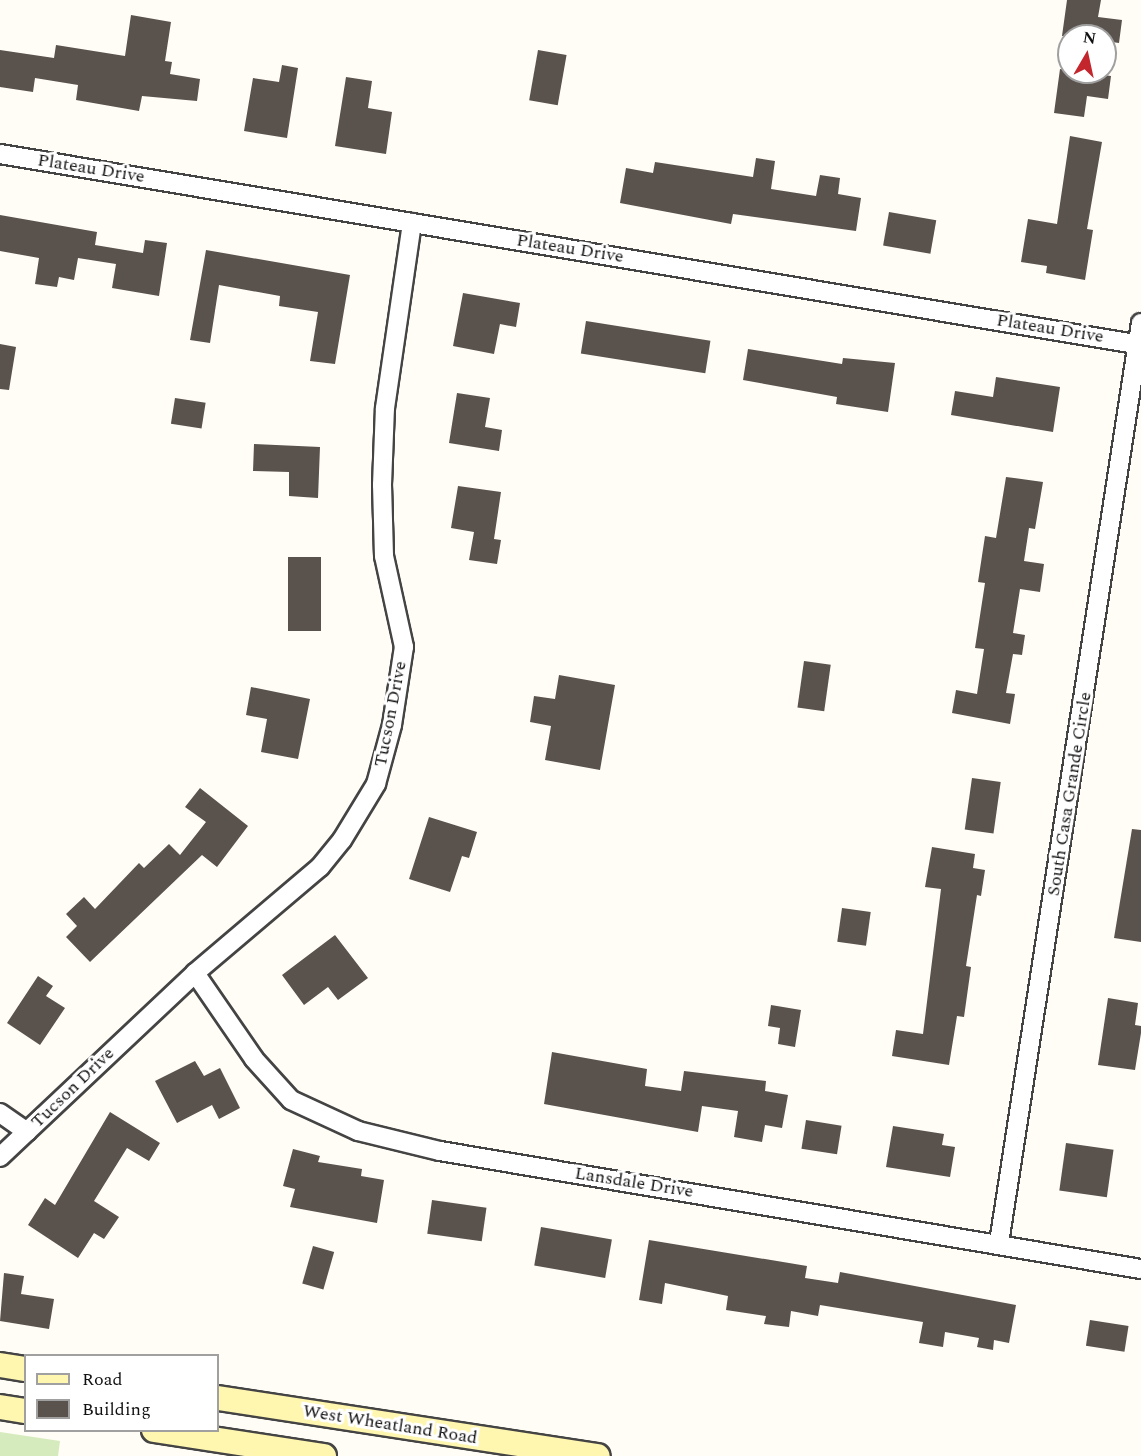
<!DOCTYPE html>
<html>
<head>
<meta charset="utf-8">
<style>
  body { margin:0 }
  #map { position:relative; width:1141px; height:1456px; overflow:hidden; background:#fffdf5; font-family:Spectral,serif }
  div>[style] { position:absolute }
  .green>* { inset:0; background:#d5ebbd }
  .building>* { inset:0; background:#5a524d; transform-origin:0 0 }
  .roads { filter:drop-shadow(2px 0 #444) drop-shadow(-2px 0 #444) drop-shadow(0 2px #444) drop-shadow(0 -2px #444) }
  .minor>* { height:18px; margin:-9px; padding:0 9px; transform-origin:9px; border-radius:9px; background:#fff }
  .secondary>* { height:24px; margin:-12px; padding:0 12px; transform-origin:12px; border-radius:12px; background:#fff6b0 }
  span { translate:-50% -50%; white-space:nowrap; text-align:center; line-height:1.15; -webkit-text-stroke:6px #fff; paint-order:stroke }
  .street-label { font-size:18px; color:#111 }
  .legend { position:absolute; left:24px; top:1354px; width:195px; height:78px; box-sizing:border-box; background:#fff; border:2px solid #a0a0a0; margin:0; padding:8px 10px; list-style:none; font-size:18px; color:#111 }
  .legend li { display:flex; align-items:center; gap:12px; height:30px }
  .legend b { width:30px; border:2px solid #a0a0a0 }
  .north { position:absolute; left:1057px; top:24px; width:60px; height:60px; box-sizing:border-box; background:#fff; border:2px solid #a0a0a0; border-radius:50%; rotate:9deg; font-size:16px; font-weight:700; line-height:24px; text-align:center; color:#111 }
  .north::after { content:''; display:block; margin:auto; width:21px; height:27px; background:#c4262e; clip-path:polygon(50% 0,100% 100%,50% 72%,0 100%) }
</style>
</head>
<body>
<div id="map">
  <div class="green">
    <div style="clip-path:polygon(0 1432px,60px 1441px,58px 1456px,0 1456px)"></div>
  </div>
  <div class="building">
    <div style="clip-path:polygon(1067px 0,1101px 0,1098px 17px,1122px 20px,1119px 43px,1105px 41px,1105px 36px,1062px 36px)"></div>
    <div style="clip-path:polygon(131px 15px,171px 22px,165px 61px,172px 62px,170px 74px,200px 79px,197px 101px,142px 96px,139px 111px,76px 100px,78px 85px,35px 78px,33px 92px,0 87px,0 50px,54px 58px,56px 45px,125px 56px)"></div>
    <div style="left:538px;top:50px;width:29px;height:51px;rotate:10deg"></div>
    <div style="clip-path:polygon(282px 65px,298px 68px,287px 138px,244px 131px,253px 78px,279px 82px)"></div>
    <div style="clip-path:polygon(1060px 69px,1111px 76px,1108px 99px,1087px 96px,1084px 117px,1054px 113px)"></div>
    <div style="clip-path:polygon(346px 77px,372px 81px,368px 108px,392px 112px,386px 154px,335px 146px)"></div>
    <div style="clip-path:polygon(1070px 136px,1102px 142px,1087px 229px,1093px 230px,1085px 280px,1046px 273px,1047px 266px,1021px 262px,1028px 219px,1057px 224px)"></div>
    <div style="clip-path:polygon(756px 158px,775px 161px,771px 189px,816px 196px,820px 175px,840px 178px,838px 194px,861px 198px,856px 231px,733px 214px,731px 224px,620px 203px,626px 168px,653px 173px,655px 162px,753px 177px)"></div>
    <div style="left:889px;top:212px;width:48px;height:34px;rotate:10deg"></div>
    <div style="clip-path:polygon(0 215px,97px 232px,95px 245px,143px 253px,145px 240px,167px 243px,159px 296px,112px 288px,116px 264px,78px 258px,74px 280px,59px 277px,57px 287px,35px 284px,39px 258px,0 251px)"></div>
    <div style="clip-path:polygon(206px 250px,350px 275px,335px 364px,310px 361px,318px 312px,279px 306px,280px 296px,219px 285px,210px 343px,190px 340px)"></div>
    <div style="clip-path:polygon(463px 293px,520px 303px,516px 327px,500px 324px,494px 354px,453px 346px)"></div>
    <div style="left:586px;top:321px;width:126px;height:33px;rotate:9deg"></div>
    <div style="clip-path:polygon(0 344px,16px 347px,9px 390px,0 389px)"></div>
    <div style="clip-path:polygon(748px 349px,842px 364px,843px 358px,895px 363px,888px 412px,836px 404px,837px 397px,743px 380px)"></div>
    <div style="clip-path:polygon(996px 377px,1060px 387px,1053px 432px,951px 415px,955px 391px,993px 397px)"></div>
    <div style="clip-path:polygon(457px 393px,490px 398px,485px 427px,502px 430px,499px 451px,449px 443px)"></div>
    <div style="left:175px;top:398px;width:31px;height:26px;rotate:9deg"></div>
    <div style="clip-path:polygon(254px 444px,320px 447px,318px 498px,289px 496px,289px 472px,253px 471px)"></div>
    <div style="clip-path:polygon(1006px 477px,1043px 482px,1035px 529px,1029px 528px,1024px 561px,1044px 564px,1040px 592px,1020px 589px,1013px 633px,1025px 635px,1022px 655px,1013px 654px,1006px 693px,1015px 694px,1010px 724px,952px 713px,956px 690px,977px 694px,984px 649px,975px 648px,985px 583px,978px 582px,985px 536px,996px 538px)"></div>
    <div style="clip-path:polygon(458px 486px,501px 492px,494px 539px,501px 540px,497px 564px,469px 560px,474px 532px,451px 528px)"></div>
    <div style="left:288px;top:557px;width:33px;height:74px"></div>
    <div style="left:804px;top:661px;width:27px;height:47px;rotate:8deg"></div>
    <div style="clip-path:polygon(559px 675px,615px 685px,600px 770px,545px 760px,551px 726px,530px 722px,534px 696px,555px 699px)"></div>
    <div style="clip-path:polygon(251px 687px,310px 699px,298px 759px,261px 752px,267px 719px,246px 715px)"></div>
    <div style="left:972px;top:778px;width:29px;height:52px;rotate:8deg"></div>
    <div style="clip-path:polygon(200px 788px,248px 826px,217px 867px,202px 855px,90px 962px,66px 937px,77px 926px,66px 914px,84px 897px,95px 909px,139px 863px,144px 868px,169px 844px,180px 855px,206px 822px,185px 807px)"></div>
    <div style="clip-path:polygon(429px 817px,477px 832px,469px 858px,462px 856px,450px 892px,409px 879px)"></div>
    <div style="clip-path:polygon(1132px 829px,1141px 830px,1141px 942px,1114px 938px)"></div>
    <div style="clip-path:polygon(932px 847px,975px 854px,973px 868px,985px 870px,981px 896px,977px 895px,966px 966px,971px 967px,964px 1017px,957px 1016px,949px 1065px,892px 1056px,896px 1030px,923px 1034px,941px 889px,925px 887px)"></div>
    <div style="left:842px;top:908px;width:29px;height:34px;rotate:8deg"></div>
    <div style="clip-path:polygon(335px 935px,368px 978px,338px 1000px,328px 987px,304px 1005px,282px 975px)"></div>
    <div style="clip-path:polygon(38px 976px,53px 986px,46px 996px,65px 1008px,40px 1045px,7px 1023px)"></div>
    <div style="clip-path:polygon(1108px 998px,1138px 1003px,1135px 1025px,1141px 1026px,1141px 1033px,1135px 1070px,1098px 1065px)"></div>
    <div style="clip-path:polygon(771px 1005px,801px 1010px,795px 1047px,778px 1044px,780px 1028px,768px 1026px)"></div>
    <div style="clip-path:polygon(552px 1052px,647px 1069px,645px 1086px,681px 1091px,684px 1071px,766px 1081px,765px 1091px,788px 1095px,782px 1128px,765px 1125px,762px 1142px,734px 1137px,738px 1111px,702px 1106px,698px 1132px,544px 1104px)"></div>
    <div style="clip-path:polygon(195px 1061px,204px 1076px,220px 1068px,240px 1108px,219px 1119px,212px 1105px,177px 1123px,155px 1081px)"></div>
    <div style="clip-path:polygon(110px 1112px,160px 1143px,149px 1161px,127px 1148px,94px 1201px,119px 1217px,104px 1239px,94px 1233px,78px 1258px,28px 1225px,45px 1198px,55px 1205px)"></div>
    <div style="left:806px;top:1120px;width:36px;height:29px;rotate:9deg"></div>
    <div style="clip-path:polygon(893px 1126px,944px 1134px,942px 1145px,955px 1147px,950px 1177px,886px 1167px)"></div>
    <div style="left:1066px;top:1143px;width:48px;height:48px;rotate:8deg"></div>
    <div style="clip-path:polygon(293px 1149px,320px 1156px,318px 1162px,362px 1169px,361px 1176px,384px 1180px,377px 1223px,290px 1207px,295px 1189px,283px 1186px)"></div>
    <div style="left:432px;top:1200px;width:55px;height:34px;rotate:8deg"></div>
    <div style="left:541px;top:1227px;width:72px;height:39px;rotate:10deg"></div>
    <div style="clip-path:polygon(649px 1240px,807px 1266px,805px 1278px,838px 1283px,840px 1272px,1016px 1305px,1009px 1343px,994px 1340px,993px 1350px,977px 1347px,979px 1338px,945px 1332px,943px 1347px,919px 1343px,923px 1322px,820px 1305px,818px 1316px,791px 1311px,789px 1327px,764px 1324px,766px 1316px,726px 1310px,728px 1296px,665px 1283px,662px 1304px,639px 1300px)"></div>
    <div style="left:313px;top:1246px;width:22px;height:39px;rotate:16deg"></div>
    <div style="clip-path:polygon(4px 1273px,24px 1276px,21px 1294px,54px 1299px,49px 1329px,0 1321px)"></div>
    <div style="left:1090px;top:1320px;width:39px;height:26px;rotate:9deg"></div>
  </div>
  <div class="roads">
    <div class="minor">
      <div style="left:0;top:154px;width:1157px;rotate:9.5deg"></div>
      <div style="left:195px;top:973px;width:104px;rotate:55.5deg"></div>
      <div style="left:254px;top:1059px;width:55px;rotate:47.9deg"></div>
      <div style="left:291px;top:1100px;width:74px;rotate:24.8deg"></div>
      <div style="left:358px;top:1131px;width:84px;rotate:13.7deg"></div>
      <div style="left:440px;top:1151px;width:711px;rotate:9.56deg"></div>
      <div style="left:0;top:1113px;width:33px;rotate:35deg"></div>
      <div style="left:0;top:1157px;width:268px;rotate:-43.3deg"></div>
      <div style="left:195px;top:973px;width:164px;rotate:-40.3deg"></div>
      <div style="left:320px;top:867px;width:35px;rotate:-51deg"></div>
      <div style="left:342px;top:840px;width:66px;rotate:-58.7deg"></div>
      <div style="left:376px;top:784px;width:61px;rotate:-74.8deg"></div>
      <div style="left:392px;top:725px;width:79px;rotate:-81.3deg"></div>
      <div style="left:404px;top:647px;width:93px;rotate:-102.4deg"></div>
      <div style="left:384px;top:556px;width:71px;rotate:-91.6deg"></div>
      <div style="left:382px;top:485px;width:77px;rotate:-87.8deg"></div>
      <div style="left:385px;top:408px;width:187px;rotate:-81.7deg"></div>
      <div style="left:999px;top:1243px;width:931px;rotate:-81.23deg"></div>
    </div>
    <div class="secondary">
      <div style="left:0;top:1365px;width:26px;rotate:9deg"></div>
      <div style="left:218px;top:1398px;width:384px;rotate:8.7deg"></div>
      <div style="left:0;top:1407px;width:26px;rotate:9deg"></div>
      <div style="left:154px;top:1430px;width:172px;rotate:8.7deg"></div>
    </div>
  </div>
  <div class="street-label">
    <span style="left:91px;top:169px;rotate:9deg">Plateau Drive</span>
    <span style="left:570px;top:249px;rotate:9deg">Plateau Drive</span>
    <span style="left:1050px;top:329px;rotate:9deg">Plateau Drive</span>
    <span style="left:391px;top:714px;rotate:-79deg">Tucson Drive</span>
    <span style="left:1070px;top:794px;rotate:-81deg">South Casa Grande Circle</span>
    <span style="left:73px;top:1088px;rotate:-44deg">Tucson Drive</span>
    <span style="left:634px;top:1183px;rotate:9deg">Lansdale Drive</span>
    <span style="left:390px;top:1425px;rotate:9deg">West Wheatland Road</span>
  </div>
  <ul class="legend">
  <li><b style="height:8px;background:#fff6b0"></b>Road</li>
  <li><b style="height:16px;background:#5a524d"></b>Building</li>
  </ul>
  <div class="north">N</div>
</div>
</body>
</html>
